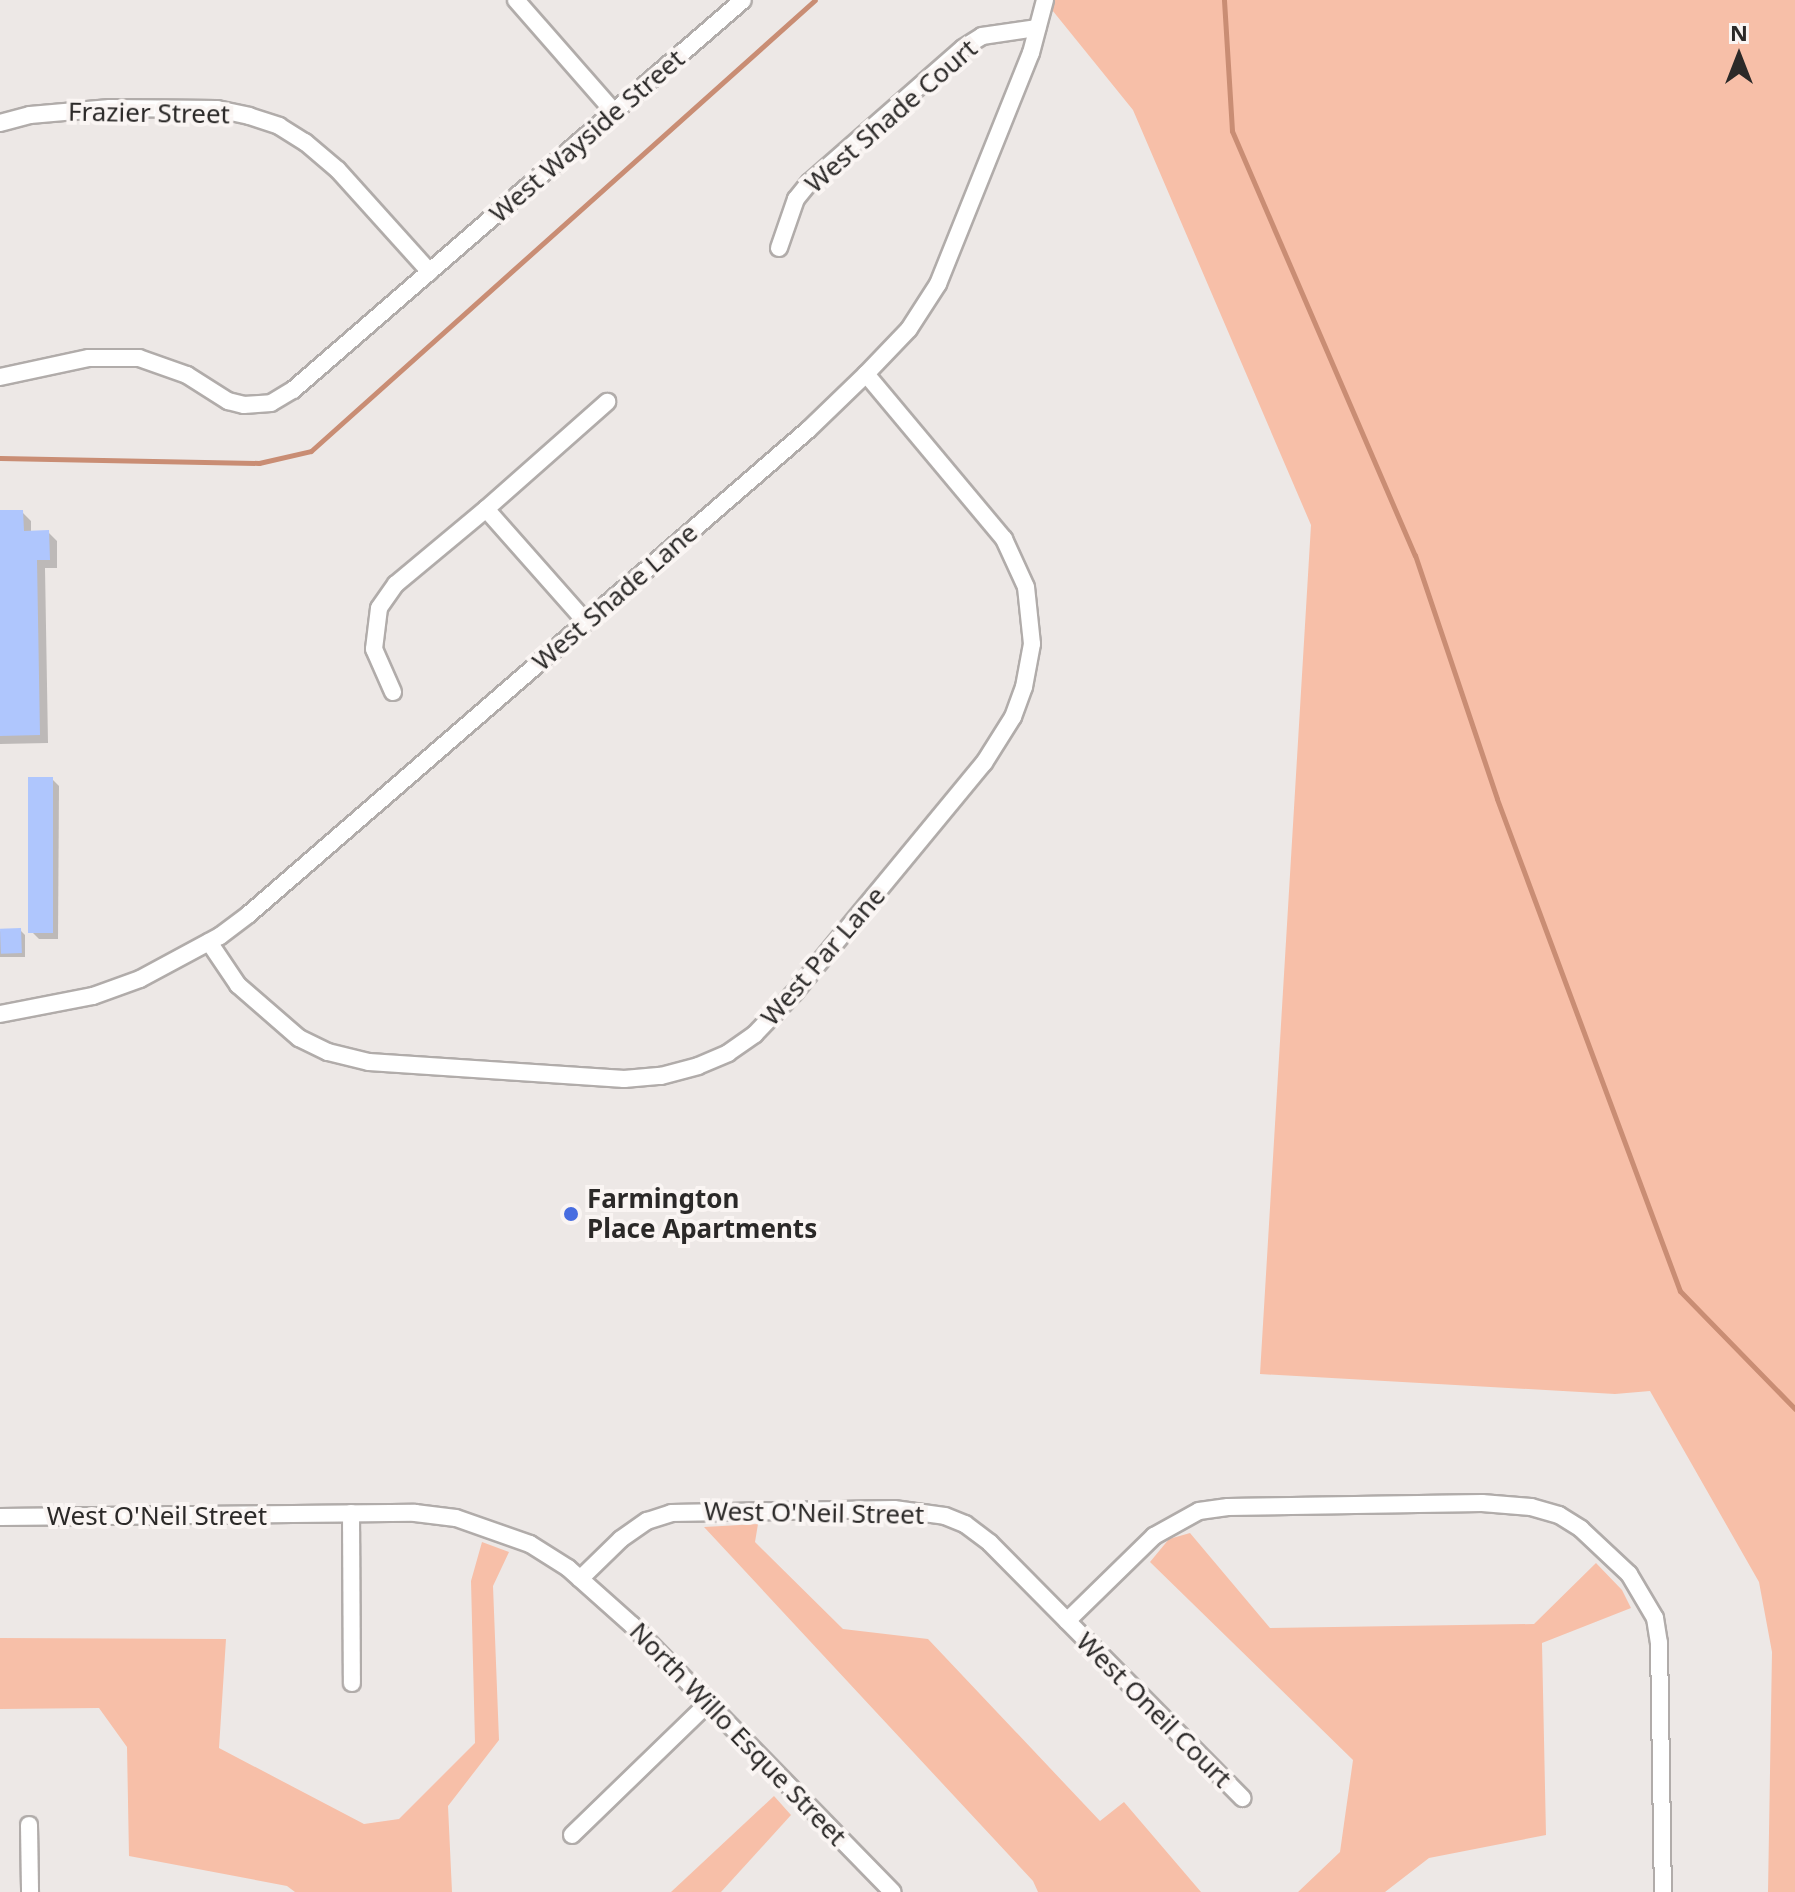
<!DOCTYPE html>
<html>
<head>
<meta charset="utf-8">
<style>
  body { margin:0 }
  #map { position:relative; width:1795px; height:1892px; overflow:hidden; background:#ede8e6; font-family:"Noto Sans",sans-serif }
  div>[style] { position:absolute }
  .green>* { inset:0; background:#f7bfa8 }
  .shadow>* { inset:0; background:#0003 }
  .stream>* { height:5px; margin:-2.5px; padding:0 2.5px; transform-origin:2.5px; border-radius:2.5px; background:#c98d74 }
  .building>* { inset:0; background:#afc6fd; transform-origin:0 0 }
  .roads { filter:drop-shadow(2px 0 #b1acaa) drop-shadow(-2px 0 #b1acaa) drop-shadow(0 2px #b1acaa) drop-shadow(0 -2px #b1acaa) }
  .street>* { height:16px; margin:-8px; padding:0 8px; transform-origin:8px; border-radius:8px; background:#fff }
  .dots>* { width:22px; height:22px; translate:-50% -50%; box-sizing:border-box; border:4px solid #faf5f3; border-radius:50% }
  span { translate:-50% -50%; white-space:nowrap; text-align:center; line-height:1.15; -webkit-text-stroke:8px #faf5f3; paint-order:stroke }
  .street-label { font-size:26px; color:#2b2928 }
  .poi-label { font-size:26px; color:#2b2928; font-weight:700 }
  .left { translate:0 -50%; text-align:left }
  .north { position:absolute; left:1699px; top:16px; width:80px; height:80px; -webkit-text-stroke:6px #faf5f3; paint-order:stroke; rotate:0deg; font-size:22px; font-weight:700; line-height:32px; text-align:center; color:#2b2928 }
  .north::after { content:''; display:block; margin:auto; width:28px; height:36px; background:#2b2928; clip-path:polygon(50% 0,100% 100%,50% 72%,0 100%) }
</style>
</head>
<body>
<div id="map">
  <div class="green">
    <div style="clip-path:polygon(1044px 0,1795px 0,1795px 1892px,1768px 1892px,1772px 1652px,1759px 1582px,1650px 1391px,1615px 1394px,1260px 1374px,1311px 525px,1133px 110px)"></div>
    <div style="clip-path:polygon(758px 1524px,755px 1542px,843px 1629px,928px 1639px,1100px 1821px,1124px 1802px,1201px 1892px,1038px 1892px,1033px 1881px,704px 1527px)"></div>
    <div style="clip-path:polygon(1190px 1533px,1270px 1628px,1534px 1624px,1596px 1563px,1622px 1590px,1631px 1608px,1542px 1643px,1546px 1835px,1429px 1858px,1385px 1892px,1298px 1892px,1340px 1852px,1353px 1760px,1150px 1562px,1169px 1539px)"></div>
    <div style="clip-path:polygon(482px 1542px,509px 1552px,493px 1586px,499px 1740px,448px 1806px,452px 1892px,295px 1892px,287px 1886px,129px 1856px,127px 1747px,99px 1708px,0 1709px,0 1638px,226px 1639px,219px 1748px,364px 1824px,399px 1819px,475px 1743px,471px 1581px)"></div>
    <div style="clip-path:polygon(774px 1796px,791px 1815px,721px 1892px,671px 1892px)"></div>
  </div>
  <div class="shadow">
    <div style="clip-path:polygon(0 512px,22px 512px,31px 521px,31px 532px,48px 532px,57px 541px,57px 568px,45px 568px,48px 743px,0 744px)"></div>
    <div style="clip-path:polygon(52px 779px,59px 786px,58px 939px,39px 939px,32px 932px)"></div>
    <div style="clip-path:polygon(20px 930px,25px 935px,25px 957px,0 957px,0 931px)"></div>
  </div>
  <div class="stream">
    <div style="left:1224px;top:0;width:131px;rotate:86.5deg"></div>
    <div style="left:1232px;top:131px;width:462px;rotate:66.7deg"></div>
    <div style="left:1415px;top:555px;width:257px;rotate:71.4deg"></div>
    <div style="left:1497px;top:799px;width:525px;rotate:69.6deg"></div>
    <div style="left:1680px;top:1291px;width:165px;rotate:45.7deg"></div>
    <div style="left:0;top:458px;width:259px;rotate:1.1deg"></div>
    <div style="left:259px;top:463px;width:53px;rotate:-13deg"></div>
    <div style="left:311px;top:451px;width:676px;rotate:-41.82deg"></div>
  </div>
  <div class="building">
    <div style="clip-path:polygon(0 510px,23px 510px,24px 531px,49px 530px,50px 560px,37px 560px,40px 735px,0 736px)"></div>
    <div style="left:28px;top:777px;width:25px;height:156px"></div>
    <div style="left:21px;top:928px;width:25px;height:21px;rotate:88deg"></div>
  </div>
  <div class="roads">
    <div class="street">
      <div style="left:516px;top:0;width:149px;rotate:48.8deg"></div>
      <div style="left:0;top:123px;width:31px;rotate:-15deg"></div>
      <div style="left:30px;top:115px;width:80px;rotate:-5deg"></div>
      <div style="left:110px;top:108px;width:107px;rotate:0.5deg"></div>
      <div style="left:217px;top:109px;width:33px;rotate:12deg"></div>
      <div style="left:249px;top:116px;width:32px;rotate:18deg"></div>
      <div style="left:279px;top:126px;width:31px;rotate:32deg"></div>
      <div style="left:305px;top:142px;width:43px;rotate:40.3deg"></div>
      <div style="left:338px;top:170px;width:137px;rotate:48deg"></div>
      <div style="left:779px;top:248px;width:52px;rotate:-70.9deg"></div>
      <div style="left:796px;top:199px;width:22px;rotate:-51deg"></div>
      <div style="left:810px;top:182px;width:203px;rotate:-41.2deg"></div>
      <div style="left:963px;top:48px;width:22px;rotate:-32deg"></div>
      <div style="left:982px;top:36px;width:56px;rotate:-8.3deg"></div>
      <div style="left:0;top:377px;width:91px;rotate:-12.1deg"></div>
      <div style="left:89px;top:358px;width:50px"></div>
      <div style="left:139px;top:358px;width:51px;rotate:19.5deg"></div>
      <div style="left:187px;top:375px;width:49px;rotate:32.4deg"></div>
      <div style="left:228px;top:401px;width:16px;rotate:14deg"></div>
      <div style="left:244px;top:405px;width:27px;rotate:-4deg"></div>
      <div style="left:271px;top:403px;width:26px;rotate:-31deg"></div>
      <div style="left:293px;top:390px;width:595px;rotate:-40.91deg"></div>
      <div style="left:586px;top:622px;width:151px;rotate:-131.5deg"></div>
      <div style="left:486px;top:509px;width:162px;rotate:-41.5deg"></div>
      <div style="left:393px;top:692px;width:47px;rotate:-113.8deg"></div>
      <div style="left:374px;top:649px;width:41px;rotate:-83deg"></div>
      <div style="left:379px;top:608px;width:29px;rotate:-55deg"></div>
      <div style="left:396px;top:584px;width:117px;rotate:-39.8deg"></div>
      <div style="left:209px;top:942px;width:52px;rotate:56deg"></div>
      <div style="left:238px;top:985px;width:81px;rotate:41deg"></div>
      <div style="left:299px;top:1038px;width:32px;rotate:26deg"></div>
      <div style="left:328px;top:1052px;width:42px;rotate:13.7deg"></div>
      <div style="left:369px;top:1062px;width:256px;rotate:3.8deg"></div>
      <div style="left:624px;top:1079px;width:37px;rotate:-5deg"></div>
      <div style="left:661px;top:1076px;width:38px;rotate:-15deg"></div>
      <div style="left:698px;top:1066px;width:33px;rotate:-23deg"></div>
      <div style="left:728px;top:1053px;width:33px;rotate:-35deg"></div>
      <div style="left:755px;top:1034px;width:58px;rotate:-46.4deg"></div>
      <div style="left:795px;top:992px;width:297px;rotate:-50.5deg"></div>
      <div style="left:984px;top:763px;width:54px;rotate:-57.8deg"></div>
      <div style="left:1013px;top:717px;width:32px;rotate:-70deg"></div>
      <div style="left:1024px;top:687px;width:44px;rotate:-79.5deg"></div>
      <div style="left:1032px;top:644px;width:57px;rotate:-96deg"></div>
      <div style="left:1026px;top:587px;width:53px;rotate:-114.6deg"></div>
      <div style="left:1004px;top:539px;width:215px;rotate:-129.9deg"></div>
      <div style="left:0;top:1014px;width:95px;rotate:-11deg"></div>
      <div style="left:93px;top:996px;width:50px;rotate:-19.9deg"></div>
      <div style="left:140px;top:979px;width:91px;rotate:-28.3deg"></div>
      <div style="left:220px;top:936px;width:36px;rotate:-37deg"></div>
      <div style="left:249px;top:914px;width:739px;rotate:-40.89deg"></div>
      <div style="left:808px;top:430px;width:81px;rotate:-44deg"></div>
      <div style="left:866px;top:374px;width:62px;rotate:-46.3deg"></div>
      <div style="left:909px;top:329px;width:54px;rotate:-57.2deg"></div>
      <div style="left:938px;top:284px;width:249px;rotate:-68.1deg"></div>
      <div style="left:1031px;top:53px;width:55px;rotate:-75.2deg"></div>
      <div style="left:351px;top:1513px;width:170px;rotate:89.7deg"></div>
      <div style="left:0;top:1517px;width:415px;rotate:-0.6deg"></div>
      <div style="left:415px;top:1513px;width:41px;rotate:7deg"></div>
      <div style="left:456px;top:1518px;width:78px;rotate:19.4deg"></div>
      <div style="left:530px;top:1544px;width:45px;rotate:32.3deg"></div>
      <div style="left:568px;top:1568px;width:86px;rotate:41.7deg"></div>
      <div style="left:632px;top:1625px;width:373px;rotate:45.7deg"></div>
      <div style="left:580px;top:1579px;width:57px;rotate:-44.3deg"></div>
      <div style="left:621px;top:1539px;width:32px;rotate:-35deg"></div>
      <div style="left:647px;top:1521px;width:25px;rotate:-18deg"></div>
      <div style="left:671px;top:1513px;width:223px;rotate:-1deg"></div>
      <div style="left:894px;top:1509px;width:51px;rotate:7.8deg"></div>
      <div style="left:945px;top:1516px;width:22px;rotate:22deg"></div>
      <div style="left:965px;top:1524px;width:31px;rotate:37deg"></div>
      <div style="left:990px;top:1543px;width:359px;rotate:45.3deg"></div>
      <div style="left:1067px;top:1621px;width:122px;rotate:-44.3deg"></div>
      <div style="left:1154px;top:1536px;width:51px;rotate:-29.1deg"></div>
      <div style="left:1199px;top:1511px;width:29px;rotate:-8deg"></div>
      <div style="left:1228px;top:1507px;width:254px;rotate:-0.9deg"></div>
      <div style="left:1482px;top:1503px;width:49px;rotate:4.7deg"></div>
      <div style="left:1531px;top:1507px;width:29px;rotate:16deg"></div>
      <div style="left:1559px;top:1515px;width:26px;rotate:32deg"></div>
      <div style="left:1581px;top:1529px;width:66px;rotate:43.2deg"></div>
      <div style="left:1629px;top:1574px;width:51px;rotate:59.4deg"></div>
      <div style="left:1655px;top:1618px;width:25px;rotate:81deg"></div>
      <div style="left:1659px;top:1643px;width:249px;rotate:89.1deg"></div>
      <div style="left:29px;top:1825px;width:67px;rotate:89.1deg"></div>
      <div style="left:572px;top:1835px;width:188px;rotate:-44.1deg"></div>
    </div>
  </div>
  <div class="dots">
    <div style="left:571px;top:1214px;background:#486de0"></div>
  </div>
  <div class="street-label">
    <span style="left:149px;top:113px;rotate:1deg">Frazier Street</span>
    <span style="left:891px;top:116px;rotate:-41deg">West Shade Court</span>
    <span style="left:587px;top:136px;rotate:-41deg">West Wayside Street</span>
    <span style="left:615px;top:597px;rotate:-41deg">West Shade Lane</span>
    <span style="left:823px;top:956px;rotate:-49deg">West Par Lane</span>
    <span style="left:814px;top:1513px;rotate:1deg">West O'Neil Street</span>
    <span style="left:157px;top:1516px">West O'Neil Street</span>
    <span style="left:1154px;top:1710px;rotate:45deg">West Oneil Court</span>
    <span style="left:738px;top:1734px;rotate:46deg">North Willo Esque Street</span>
  </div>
  <div class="poi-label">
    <span class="left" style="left:587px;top:1214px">Farmington<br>Place Apartments</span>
  </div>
  <div class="north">N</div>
</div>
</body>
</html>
